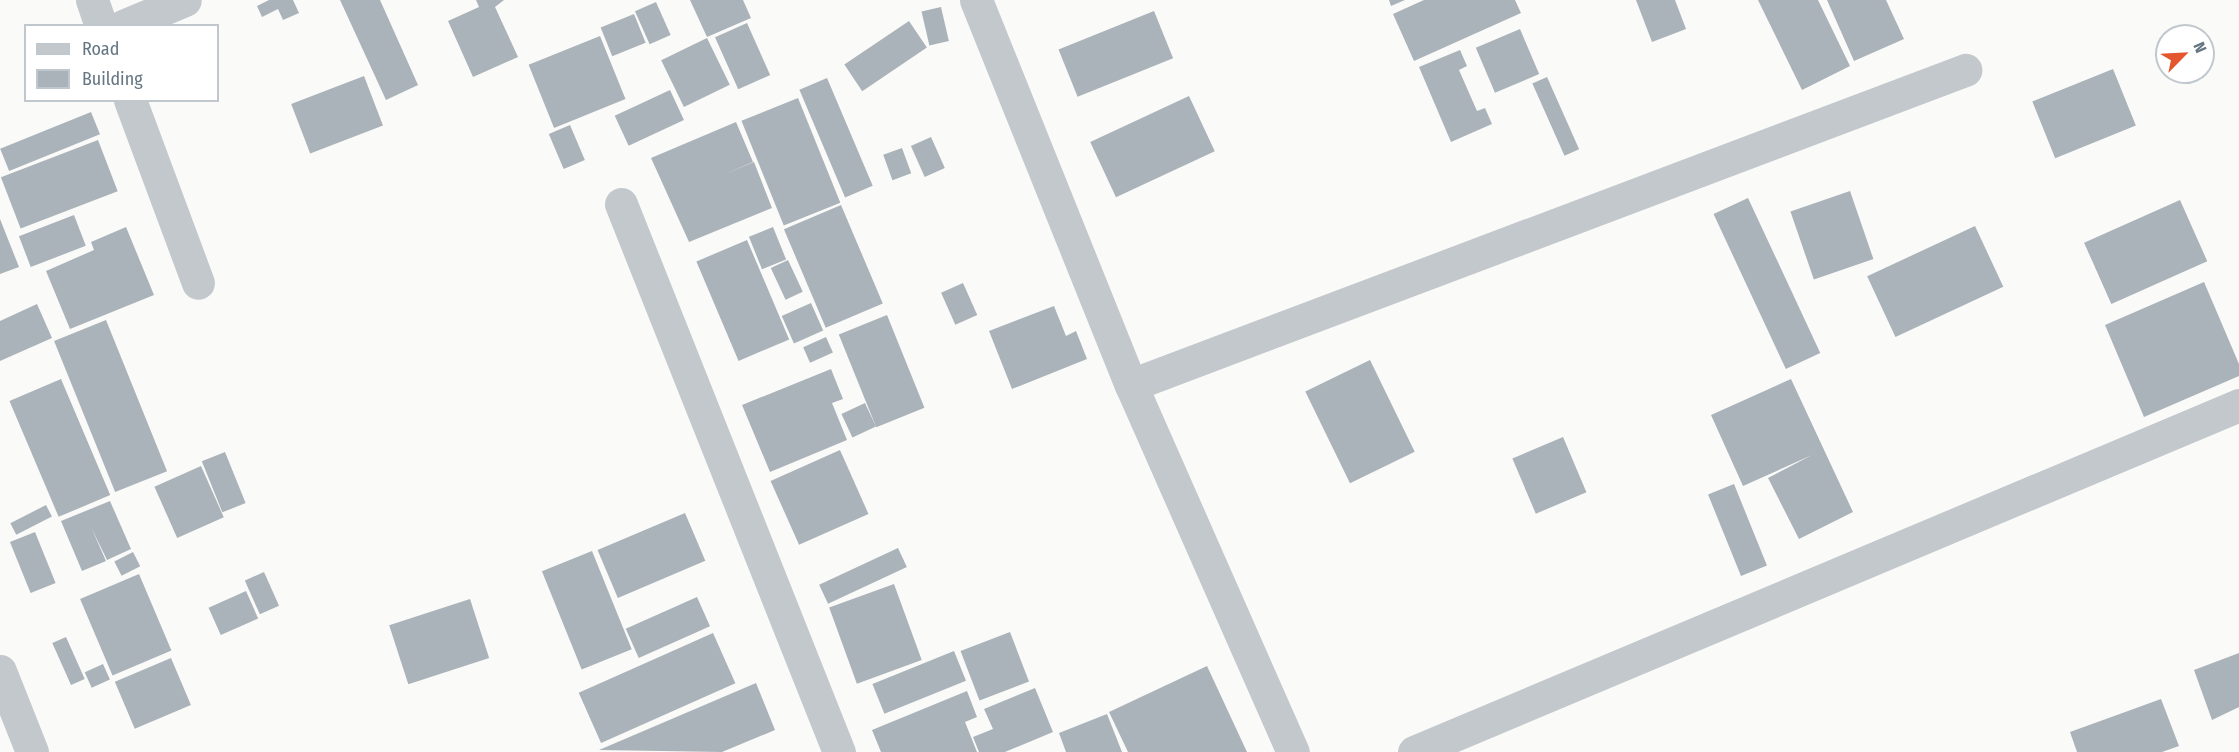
<!DOCTYPE html>
<html>
<head>
<meta charset="utf-8">
<style>
  body { margin:0 }
  #map { position:relative; width:2239px; height:752px; overflow:hidden; background:#fafaf8; font-family:"Fira Sans Condensed",sans-serif }
  div>[style] { position:absolute }
  .building>* { inset:0; background:#aab3b9; transform-origin:0 0 }
  .minor>* { height:33px; margin:-16.5px; padding:0 16.5px; transform-origin:16.5px; border-radius:16.5px; background:#c3c8cc }
  span { translate:-50% -50%; white-space:nowrap; text-align:center; line-height:1.15; -webkit-text-stroke:6px #fff; paint-order:stroke }
  .legend { position:absolute; left:24px; top:24px; width:195px; height:78px; box-sizing:border-box; background:#fff; border:2px solid #c1c8cd; margin:0; padding:8px 10px; list-style:none; font-size:18px; color:#657683 }
  .legend li { display:flex; align-items:center; gap:12px; height:30px }
  .legend b { width:30px; border:2px solid #c1c8cd }
  .north { position:absolute; left:2155px; top:24px; width:60px; height:60px; box-sizing:border-box; background:#fff; border:2px solid #c1c8cd; border-radius:50%; rotate:66deg; font-size:16px; font-weight:700; line-height:24px; text-align:center; color:#657683 }
  .north::after { content:''; display:block; margin:auto; width:21px; height:27px; background:#e4572e; clip-path:polygon(50% 0,100% 100%,50% 72%,0 100%) }
</style>
</head>
<body>
<div id="map">
  <div class="building">
    <div style="clip-path:polygon(269px 0,293px 0,299px 13px,283px 20px,278px 9px,262px 17px,257px 6px)"></div>
    <div style="clip-path:polygon(340px 0,380px 0,418px 85px,386px 100px)"></div>
    <div style="clip-path:polygon(476px 0,504px 0,495px 7px,518px 57px,473px 77px,448px 21px,479px 7px)"></div>
    <div style="clip-path:polygon(690px 0,743px 0,751px 18px,707px 37px)"></div>
    <div style="clip-path:polygon(1389px 0,1405px 0,1391px 6px)"></div>
    <div style="clip-path:polygon(1424px 0,1515px 0,1521px 13px,1414px 61px,1393px 14px)"></div>
    <div style="clip-path:polygon(1636px 0,1675px 0,1686px 29px,1652px 42px)"></div>
    <div style="clip-path:polygon(1758px 0,1818px 0,1850px 66px,1802px 90px)"></div>
    <div style="clip-path:polygon(1827px 0,1886px 0,1904px 39px,1854px 61px)"></div>
    <div style="left:656px;top:2px;width:36px;height:23px;rotate:66deg"></div>
    <div style="left:941px;top:7px;width:35px;height:20px;rotate:77deg"></div>
    <div style="left:1154px;top:11px;width:51px;height:103px;rotate:68deg"></div>
    <div style="left:634px;top:14px;width:31px;height:36px;rotate:68deg"></div>
    <div style="left:909px;top:21px;width:32px;height:78px;rotate:56deg"></div>
    <div style="left:747px;top:23px;width:57px;height:35px;rotate:66deg"></div>
    <div style="left:1520px;top:29px;width:49px;height:48px;rotate:67deg"></div>
    <div style="left:600px;top:36px;width:68px;height:77px;rotate:68deg"></div>
    <div style="left:707px;top:38px;width:52px;height:51px;rotate:64deg"></div>
    <div style="clip-path:polygon(1460px 50px,1467px 66px,1459px 70px,1477px 111px,1485px 108px,1492px 124px,1451px 142px,1419px 67px)"></div>
    <div style="left:2113px;top:69px;width:61px;height:87px;rotate:68deg"></div>
    <div style="left:364px;top:76px;width:53px;height:78px;rotate:69deg"></div>
    <div style="left:1547px;top:77px;width:79px;height:16px;rotate:66deg"></div>
    <div style="left:827px;top:78px;width:117px;height:30px;rotate:67deg"></div>
    <div style="left:670px;top:90px;width:33px;height:61px;rotate:65deg"></div>
    <div style="left:1189px;top:96px;width:61px;height:109px;rotate:65deg"></div>
    <div style="left:798px;top:98px;width:113px;height:61px;rotate:68deg"></div>
    <div style="left:91px;top:112px;width:24px;height:98px;rotate:68deg"></div>
    <div style="clip-path:polygon(736px 122px,753px 162px,725px 174px,754px 162px,772px 208px,689px 242px,651px 158px)"></div>
    <div style="left:570px;top:125px;width:38px;height:23px;rotate:67deg"></div>
    <div style="left:931px;top:137px;width:34px;height:22px;rotate:66deg"></div>
    <div style="left:98px;top:140px;width:55px;height:104px;rotate:69deg"></div>
    <div style="left:902px;top:148px;width:27px;height:20px;rotate:70deg"></div>
    <div style="left:1850px;top:191px;width:72px;height:63px;rotate:71deg"></div>
    <div style="left:1748px;top:198px;width:171px;height:38px;rotate:65deg"></div>
    <div style="left:2180px;top:200px;width:67px;height:105px;rotate:66deg"></div>
    <div style="left:841px;top:205px;width:107px;height:62px;rotate:67deg"></div>
    <div style="left:74px;top:215px;width:33px;height:59px;rotate:69deg"></div>
    <div style="clip-path:polygon(0 219px,19px 267px,0 274px)"></div>
    <div style="left:1975px;top:226px;width:67px;height:119px;rotate:65deg"></div>
    <div style="clip-path:polygon(126px 227px,154px 295px,70px 329px,46px 271px,94px 250px,91px 242px)"></div>
    <div style="left:773px;top:227px;width:35px;height:26px;rotate:68deg"></div>
    <div style="left:747px;top:240px;width:108px;height:55px;rotate:67deg"></div>
    <div style="left:788px;top:260px;width:35px;height:19px;rotate:65deg"></div>
    <div style="clip-path:polygon(2204px 282px,2239px 364px,2239px 376px,2144px 417px,2105px 325px)"></div>
    <div style="left:963px;top:283px;width:35px;height:24px;rotate:66deg"></div>
    <div style="left:811px;top:303px;width:30px;height:32px;rotate:66deg"></div>
    <div style="clip-path:polygon(37px 304px,52px 338px,0 361px,0 321px)"></div>
    <div style="clip-path:polygon(1054px 306px,1066px 336px,1076px 331px,1087px 359px,1012px 389px,989px 331px)"></div>
    <div style="left:887px;top:315px;width:100px;height:52px;rotate:68deg"></div>
    <div style="left:106px;top:320px;width:163px;height:56px;rotate:68deg"></div>
    <div style="left:826px;top:337px;width:17px;height:25px;rotate:66deg"></div>
    <div style="left:1370px;top:360px;width:102px;height:72px;rotate:64deg"></div>
    <div style="clip-path:polygon(831px 369px,843px 399px,832px 403px,847px 440px,770px 472px,742px 405px)"></div>
    <div style="left:61px;top:379px;width:126px;height:56px;rotate:67deg"></div>
    <div style="clip-path:polygon(1791px 379px,1853px 512px,1799px 539px,1768px 478px,1812px 455px,1743px 486px,1711px 415px)"></div>
    <div style="left:865px;top:403px;width:26px;height:26px;rotate:65deg"></div>
    <div style="left:1563px;top:437px;width:60px;height:55px;rotate:67deg"></div>
    <div style="left:840px;top:450px;width:70px;height:76px;rotate:66deg"></div>
    <div style="left:225px;top:452px;width:55px;height:25px;rotate:68deg"></div>
    <div style="left:201px;top:466px;width:56px;height:51px;rotate:66deg"></div>
    <div style="left:1734px;top:484px;width:88px;height:28px;rotate:68deg"></div>
    <div style="clip-path:polygon(110px 501px,131px 549px,107px 560px,91px 527px,106px 561px,82px 571px,61px 521px)"></div>
    <div style="left:46px;top:505px;width:13px;height:40px;rotate:63deg"></div>
    <div style="left:685px;top:513px;width:52px;height:95px;rotate:67deg"></div>
    <div style="left:35px;top:532px;width:55px;height:27px;rotate:68deg"></div>
    <div style="left:898px;top:548px;width:21px;height:87px;rotate:65deg"></div>
    <div style="left:592px;top:551px;width:106px;height:54px;rotate:68deg"></div>
    <div style="left:133px;top:552px;width:16px;height:21px;rotate:63deg"></div>
    <div style="left:264px;top:572px;width:37px;height:21px;rotate:66deg"></div>
    <div style="left:139px;top:574px;width:83px;height:64px;rotate:67deg"></div>
    <div style="left:894px;top:584px;width:81px;height:69px;rotate:70deg"></div>
    <div style="left:246px;top:591px;width:30px;height:41px;rotate:66deg"></div>
    <div style="left:697px;top:597px;width:32px;height:78px;rotate:66deg"></div>
    <div style="left:470px;top:599px;width:62px;height:85px;rotate:72deg"></div>
    <div style="left:1010px;top:632px;width:53px;height:53px;rotate:69deg"></div>
    <div style="left:713px;top:633px;width:55px;height:147px;rotate:66deg"></div>
    <div style="left:66px;top:637px;width:46px;height:15px;rotate:66deg"></div>
    <div style="left:954px;top:651px;width:32px;height:88px;rotate:68deg"></div>
    <div style="clip-path:polygon(2239px 653px,2239px 707px,2212px 720px,2194px 670px)"></div>
    <div style="left:171px;top:658px;width:51px;height:61px;rotate:67deg"></div>
    <div style="left:103px;top:664px;width:17px;height:20px;rotate:66deg"></div>
    <div style="clip-path:polygon(1207px 666px,1247px 752px,1128px 752px,1109px 712px)"></div>
    <div style="clip-path:polygon(756px 683px,775px 730px,722px 752px,599px 750px)"></div>
    <div style="clip-path:polygon(1035px 688px,1053px 732px,1005px 752px,979px 752px,973px 737px,993px 729px,984px 709px)"></div>
    <div style="clip-path:polygon(967px 691px,977px 717px,965px 722px,977px 752px,881px 752px,872px 730px)"></div>
    <div style="clip-path:polygon(2161px 699px,2179px 746px,2162px 752px,2077px 752px,2070px 732px)"></div>
    <div style="clip-path:polygon(1107px 714px,1122px 752px,1066px 752px,1059px 733px)"></div>
  </div>
  <div class="minor">
    <div style="left:92px;top:0;width:28px;rotate:71deg"></div>
    <div style="left:976px;top:0;width:415px;rotate:68.1deg"></div>
    <div style="left:1131px;top:385px;width:401px;rotate:66.2deg"></div>
    <div style="left:123px;top:26px;width:67px;rotate:-22.8deg"></div>
    <div style="left:130px;top:100px;width:195px;rotate:69.6deg"></div>
    <div style="left:621px;top:204px;width:590px;rotate:68.31deg"></div>
    <div style="left:1131px;top:385px;width:892px;rotate:-20.69deg"></div>
    <div style="left:0;top:671px;width:87px;rotate:68.4deg"></div>
    <div style="left:1414px;top:752px;width:895px;rotate:-22.81deg"></div>
  </div>
  <ul class="legend">
  <li><b style="height:8px;background:#c3c8cc"></b>Road</li>
  <li><b style="height:16px;background:#aab3b9"></b>Building</li>
  </ul>
  <div class="north">N</div>
</div>
</body>
</html>
